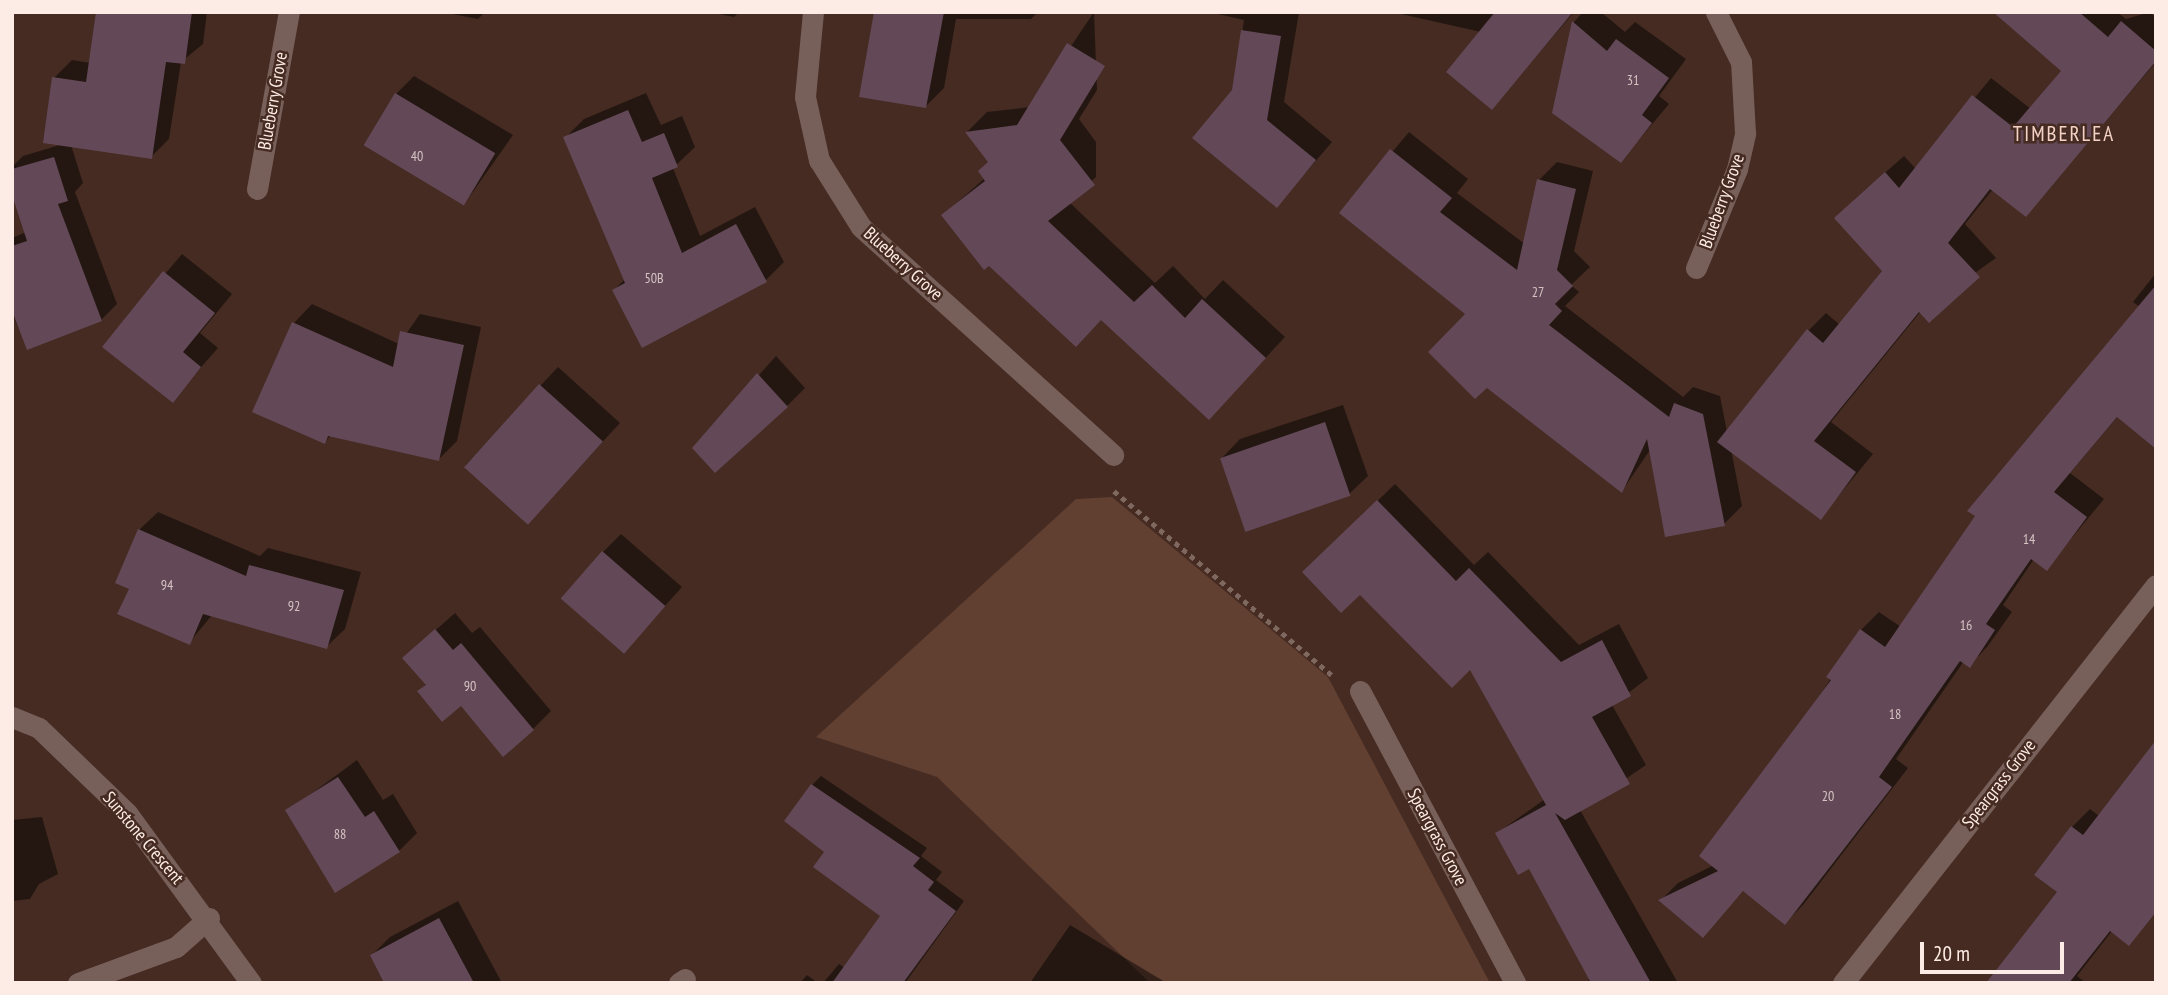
<!DOCTYPE html>
<html>
<head>
<meta charset="utf-8">
<style>
  body { margin:0 }
  #map { position:relative; width:2168px; height:995px; overflow:hidden; background:#452b21; font-family:"PT Sans Narrow",sans-serif }
  div>[style] { position:absolute }
  .green>* { inset:0; background:#613f31 }
  .shadow>* { inset:0; background:#0007 }
  .building>* { inset:0; background:#634958; transform-origin:0 0 }
  .path>* { height:4.5px; margin-top:-2.25px; transform-origin:0; background:repeating-linear-gradient(90deg,#7f685f 0 5px,transparent 0 10px) }
  .lane>* { height:21px; margin:-10.5px; padding:0 10.5px; transform-origin:10.5px; border-radius:10.5px; background:#78605a }
  .street>* { height:21px; margin:-10.5px; padding:0 10.5px; transform-origin:10.5px; border-radius:10.5px; background:#78605a }
  span { translate:-50% -50%; white-space:nowrap; text-align:center; line-height:1.15; -webkit-text-stroke:5px #452b21; paint-order:stroke }
  .number-label { font-size:14px; color:#d6c3c2 }
  .number-label span { -webkit-text-stroke-width:0 }
  .street-label { font-size:18px; color:#fdece5 }
  .quarter-label { font-size:21px; color:#f4d2c5; letter-spacing:2px }
  .frame { position:absolute; inset:0; border:14px solid #fdece5; pointer-events:none }
  .scale { position:absolute; left:1920px; top:942px; width:144px; height:32px; box-sizing:border-box; border:4px solid #fdece5; border-top:0; padding-left:9px; font-size:21px; line-height:24px; white-space:nowrap; color:#fdece5; -webkit-text-stroke:5px #452b21; paint-order:stroke }
</style>
</head>
<body>
<div id="map">
  <div class="green">
    <div style="clip-path:polygon(1112px 497px,1328px 677px,1490px 983px,1150px 983px,937px 777px,816px 737px,1076px 499px)"></div>
  </div>
  <div class="shadow">
    <div style="clip-path:polygon(98px 12px,207px 12px,203px 44px,181px 62px,169px 139px,151px 157px,71px 145px,83px 183px,75px 192px,117px 304px,101px 320px,28px 348px,12px 314px,12px 238px,26px 232px,12px 167px,23px 156px,63px 144px,54px 78px,72px 60px,91px 63px)"></div>
    <div style="clip-path:polygon(442px 12px,485px 12px,478px 19px)"></div>
    <div style="clip-path:polygon(709px 12px,739px 12px,734px 17px)"></div>
    <div style="clip-path:polygon(876px 12px,1038px 12px,1031px 19px,956px 19px,944px 88px,926px 106px)"></div>
    <div style="clip-path:polygon(1094px 12px,1097px 90px,1079px 119px,1096px 142px,1096px 177px,1069px 202px,1155px 283px,1173px 266px,1205px 299px,1223px 280px,1285px 337px,1229px 397px,943px 215px,985px 178px,990px 161px,967px 132px,987px 112px,1030px 107px)"></div>
    <div style="clip-path:polygon(1209px 12px,1299px 12px,1284px 102px,1332px 142px,1277px 206px,1234px 91px,1244px 20px)"></div>
    <div style="clip-path:polygon(1392px 12px,1574px 12px,1492px 108px,1481px 32px)"></div>
    <div style="clip-path:polygon(1583px 12px,1601px 12px,1625px 32px,1635px 22px,1686px 59px,1659px 96px,1669px 104px,1621px 161px,1554px 112px,1574px 22px)"></div>
    <div style="clip-path:polygon(1996px 12px,2117px 12px,2126px 19px,2150px 12px,2156px 18px,2156px 62px,2026px 215px,1993px 189px,1965px 224px,1996px 258px,1921px 311px,1831px 422px,1873px 454px,1821px 517px,1731px 449px,1742px 506px,1724px 524px,1650px 450px,1622px 491px,1468px 314px,1341px 213px,1409px 132px,1468px 179px,1457px 193px,1525px 244px,1539px 180px,1557px 162px,1593px 171px,1574px 251px,1590px 267px,1571px 285px,1579px 292px,1565px 306px,1683px 397px,1693px 387px,1720px 396px,1727px 432px,1809px 330px,1826px 313px,1840px 325px,1884px 271px,1854px 200px,1904px 156px,1916px 169px,1991px 78px,2031px 109px,2063px 71px)"></div>
    <div style="clip-path:polygon(414px 76px,513px 135px,465px 203px,396px 94px)"></div>
    <div style="clip-path:polygon(646px 93px,661px 125px,682px 116px,695px 147px,673px 168px,700px 236px,755px 207px,784px 262px,766px 280px,614px 290px,625px 279px,565px 138px,584px 119px)"></div>
    <div style="clip-path:polygon(182px 254px,232px 294px,200px 333px,218px 348px,172px 400px,104px 346px)"></div>
    <div style="clip-path:polygon(2156px 273px,2156px 439px,2118px 416px,2070px 473px,2104px 499px,2046px 569px,2034px 559px,2003px 605px,2012px 612px,1987px 647px,1970px 665px,1964px 661px,1896px 759px,1908px 768px,1803px 905px,1785px 923px,1744px 890px,1703px 935px,1661px 900px,1678px 883px,1714px 865px,1861px 630px,1879px 612px,1901px 627px,2140px 307px,2133px 302px)"></div>
    <div style="clip-path:polygon(312px 304px,399px 344px,420px 314px,481px 327px,457px 441px,439px 459px,331px 435px,325px 442px,294px 323px)"></div>
    <div style="clip-path:polygon(776px 356px,805px 388px,787px 406px,694px 448px)"></div>
    <div style="clip-path:polygon(558px 367px,620px 423px,545px 504px,465px 466px)"></div>
    <div style="clip-path:polygon(1343px 405px,1368px 476px,1349px 494px,1222px 458px,1240px 439px)"></div>
    <div style="clip-path:polygon(1395px 484px,1474px 565px,1488px 552px,1579px 645px,1619px 624px,1648px 678px,1612px 705px,1646px 765px,1580px 810px,1678px 983px,1586px 983px,1591px 978px,1530px 866px,1497px 833px,1545px 799px,1470px 667px,1360px 592px,1304px 572px)"></div>
    <div style="clip-path:polygon(158px 512px,260px 556px,268px 548px,361px 572px,345px 629px,326px 647px,212px 615px,189px 643px,131px 589px,139px 530px)"></div>
    <div style="clip-path:polygon(621px 534px,682px 587px,623px 652px,603px 552px)"></div>
    <div style="clip-path:polygon(455px 613px,472px 633px,480px 627px,551px 711px,533px 729px,462px 704px,427px 684px,404px 658px)"></div>
    <div style="clip-path:polygon(357px 760px,383px 800px,393px 794px,417px 833px,399px 851px,288px 811px)"></div>
    <div style="clip-path:polygon(821px 776px,927px 848px,921px 856px,942px 872px,936px 880px,964px 901px,905px 983px,823px 983px,839px 964px,845px 968px,883px 915px,827px 851px,812px 785px)"></div>
    <div style="clip-path:polygon(2090px 809px,2099px 816px,2112px 931px,2077px 976px,2086px 983px,1988px 983px,2059px 891px,2072px 827px)"></div>
    <div style="clip-path:polygon(42px 817px,58px 874px,39px 884px,30px 899px,12px 901px,12px 820px)"></div>
    <div style="clip-path:polygon(458px 901px,502px 983px,386px 983px,372px 955px,390px 937px)"></div>
    <div style="clip-path:polygon(1070px 925px,1165px 982px,1164px 983px,1030px 983px)"></div>
    <div style="clip-path:polygon(807px 975px,818px 983px,800px 983px)"></div>
  </div>
  <div class="building">
    <div style="clip-path:polygon(96px 12px,192px 12px,185px 64px,166px 62px,152px 159px,43px 143px,52px 77px,86px 82px)"></div>
    <div style="clip-path:polygon(874px 12px,944px 12px,926px 108px,859px 97px)"></div>
    <div style="clip-path:polygon(1495px 12px,1573px 12px,1492px 110px,1446px 72px)"></div>
    <div style="clip-path:polygon(1993px 12px,2079px 12px,2108px 37px,2121px 21px,2156px 51px,2156px 61px,2026px 217px,1990px 189px,1948px 243px,1980px 277px,1929px 323px,1919px 312px,1814px 441px,1856px 472px,1821px 520px,1717px 442px,1807px 329px,1823px 343px,1882px 271px,1834px 218px,1885px 172px,1899px 188px,1972px 95px,2013px 127px,2061px 71px)"></div>
    <div style="clip-path:polygon(1572px 21px,1607px 51px,1616px 39px,1669px 78px,1642px 115px,1652px 123px,1621px 163px,1552px 113px)"></div>
    <div style="clip-path:polygon(1241px 30px,1281px 36px,1267px 120px,1316px 160px,1277px 208px,1192px 138px,1232px 90px)"></div>
    <div style="clip-path:polygon(1067px 43px,1105px 66px,1060px 140px,1095px 185px,1048px 221px,1134px 302px,1152px 285px,1185px 318px,1202px 299px,1266px 358px,1209px 420px,1101px 320px,1076px 347px,989px 266px,984px 270px,941px 215px,985px 181px,978px 171px,988px 162px,965px 132px,1017px 125px)"></div>
    <div style="left:395px;top:93px;width:117px;height:61px;rotate:31deg"></div>
    <div style="clip-path:polygon(628px 110px,642px 142px,664px 133px,678px 167px,652px 178px,682px 253px,736px 224px,767px 282px,642px 348px,612px 290px,625px 283px,563px 137px)"></div>
    <div style="clip-path:polygon(1390px 149px,1452px 198px,1440px 212px,1517px 270px,1537px 179px,1576px 189px,1557px 270px,1573px 286px,1555px 304px,1562px 311px,1549px 325px,1669px 417px,1674px 403px,1703px 414px,1725px 526px,1665px 537px,1647px 439px,1622px 493px,1487px 388px,1475px 399px,1428px 352px,1465px 314px,1339px 213px)"></div>
    <div style="clip-path:polygon(54px 157px,68px 201px,58px 204px,102px 321px,27px 350px,12px 311px,12px 246px,27px 241px,12px 195px,12px 169px)"></div>
    <div style="clip-path:polygon(163px 271px,215px 313px,183px 352px,201px 367px,173px 403px,102px 347px)"></div>
    <div style="clip-path:polygon(2156px 285px,2156px 449px,2117px 417px,2054px 492px,2087px 517px,2047px 571px,2031px 559px,1986px 624px,1995px 630px,1970px 668px,1960px 661px,1879px 777px,1892px 787px,1785px 925px,1743px 891px,1703px 938px,1658px 900px,1718px 871px,1699px 856px,1831px 680px,1826px 677px,1860px 629px,1885px 647px,1975px 516px,1967px 511px)"></div>
    <div style="clip-path:polygon(292px 322px,393px 367px,400px 331px,464px 345px,439px 461px,328px 436px,325px 444px,252px 412px)"></div>
    <div style="clip-path:polygon(757px 373px,788px 407px,715px 473px,692px 448px)"></div>
    <div style="left:539px;top:384px;width:86px;height:112px;rotate:42deg"></div>
    <div style="left:1325px;top:422px;width:78px;height:111px;rotate:71deg"></div>
    <div style="clip-path:polygon(1377px 500px,1456px 581px,1469px 568px,1561px 662px,1602px 640px,1631px 696px,1592px 717px,1630px 784px,1565px 820px,1555px 813px,1651px 983px,1591px 983px,1529px 869px,1518px 875px,1495px 833px,1546px 805px,1470px 670px,1452px 688px,1360px 595px,1341px 613px,1302px 572px)"></div>
    <div style="clip-path:polygon(138px 529px,246px 576px,249px 565px,344px 590px,327px 649px,203px 614px,190px 645px,117px 614px,129px 589px,115px 583px)"></div>
    <div style="left:602px;top:551px;width:84px;height:63px;rotate:41deg"></div>
    <div style="clip-path:polygon(435px 629px,453px 650px,461px 643px,534px 730px,503px 757px,461px 706px,442px 722px,417px 691px,426px 685px,402px 658px)"></div>
    <div style="clip-path:polygon(2156px 740px,2156px 912px,2129px 946px,2110px 931px,2069px 983px,1986px 983px,2057px 892px,2034px 875px,2071px 826px,2083px 835px)"></div>
    <div style="clip-path:polygon(338px 777px,365px 817px,374px 811px,400px 852px,335px 893px,285px 810px)"></div>
    <div style="clip-path:polygon(811px 784px,920px 858px,913px 866px,934px 882px,928px 890px,956px 911px,903px 983px,832px 983px,880px 916px,813px 867px,824px 852px,784px 821px)"></div>
    <div style="clip-path:polygon(439px 918px,474px 983px,384px 983px,370px 955px)"></div>
  </div>
  <div class="path">
    <div style="left:1114px;top:491px;width:285px;rotate:40.2deg"></div>
  </div>
  <div class="lane">
    <div style="left:679px;top:983px;width:7px;rotate:-34deg"></div>
  </div>
  <div class="street">
    <div style="left:813px;top:12px;width:85px;rotate:95.4deg"></div>
    <div style="left:805px;top:97px;width:65px;rotate:77.5deg"></div>
    <div style="left:819px;top:160px;width:79px;rotate:57.9deg"></div>
    <div style="left:861px;top:227px;width:340px;rotate:42.1deg"></div>
    <div style="left:257px;top:189px;width:180px;rotate:-79.8deg"></div>
    <div style="left:1696px;top:268px;width:107px;rotate:-67.5deg"></div>
    <div style="left:1737px;top:169px;width:37px;rotate:-77deg"></div>
    <div style="left:1745px;top:133px;width:71px;rotate:-93.2deg"></div>
    <div style="left:1741px;top:62px;width:56px;rotate:-116.6deg"></div>
    <div style="left:1360px;top:691px;width:331px;rotate:62deg"></div>
    <div style="left:12px;top:717px;width:29px;rotate:22deg"></div>
    <div style="left:39px;top:728px;width:122px;rotate:44deg"></div>
    <div style="left:127px;top:813px;width:210px;rotate:53.9deg"></div>
    <div style="left:78px;top:983px;width:104px;rotate:-20.2deg"></div>
    <div style="left:176px;top:947px;width:44px;rotate:-41.3deg"></div>
    <div style="left:1843px;top:983px;width:506px;rotate:-51.82deg"></div>
  </div>
  <div class="number-label">
    <span style="left:1633px;top:80px">31</span>
    <span style="left:417px;top:156px">40</span>
    <span style="left:654px;top:278px">50B</span>
    <span style="left:1538px;top:292px">27</span>
    <span style="left:2029px;top:539px">14</span>
    <span style="left:167px;top:585px">94</span>
    <span style="left:294px;top:606px">92</span>
    <span style="left:1966px;top:625px">16</span>
    <span style="left:470px;top:686px">90</span>
    <span style="left:1895px;top:714px">18</span>
    <span style="left:1828px;top:796px">20</span>
    <span style="left:340px;top:834px">88</span>
  </div>
  <div class="street-label">
    <span style="left:273px;top:101px;rotate:-80deg">Blueberry Grove</span>
    <span style="left:1722px;top:201px;rotate:-70deg">Blueberry Grove</span>
    <span style="left:903px;top:264px;rotate:42deg">Blueberry Grove</span>
    <span style="left:1999px;top:784px;rotate:-52deg">Speargrass Grove</span>
    <span style="left:1437px;top:837px;rotate:62deg">Speargrass Grove</span>
    <span style="left:143px;top:838px;rotate:50deg">Sunstone Crescent</span>
  </div>
  <div class="quarter-label">
    <span style="left:2064px;top:134px">TIMBERLEA</span>
  </div>
  <div class="frame"></div>
  <div class="scale">20 m</div>
</div>
</body>
</html>
